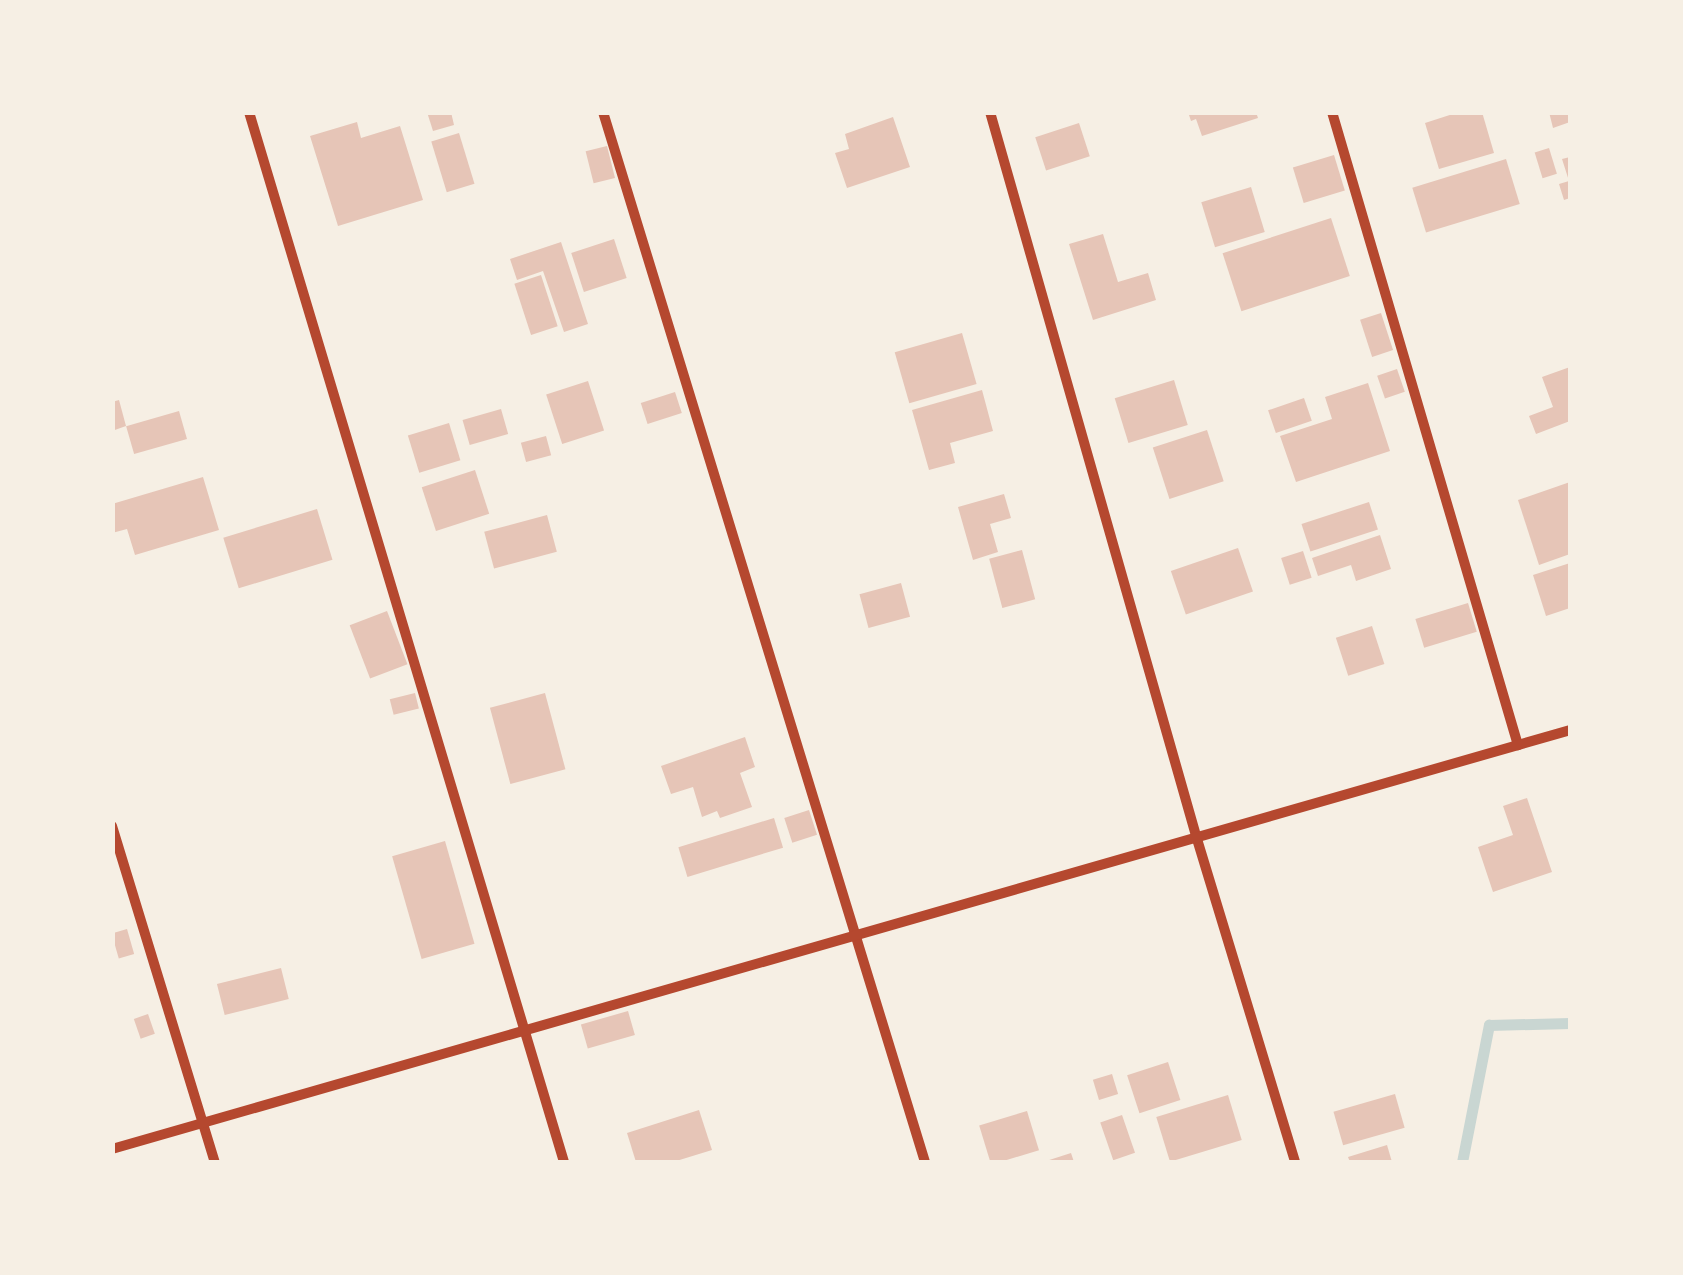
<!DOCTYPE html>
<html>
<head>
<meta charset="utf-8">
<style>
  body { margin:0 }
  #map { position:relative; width:1683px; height:1275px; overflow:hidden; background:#f6efe4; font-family:"Archivo Narrow",sans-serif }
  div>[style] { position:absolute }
  .stream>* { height:11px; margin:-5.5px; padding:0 5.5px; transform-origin:5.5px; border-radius:5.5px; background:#c9d6d2 }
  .building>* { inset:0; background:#e6c5b7; transform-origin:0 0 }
  .minor>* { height:10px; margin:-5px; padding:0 5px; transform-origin:5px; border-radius:5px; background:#b5482f }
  span { translate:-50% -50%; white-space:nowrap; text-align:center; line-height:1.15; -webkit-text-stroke:8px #f6efe4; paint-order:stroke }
  .frame { position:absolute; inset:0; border:115px solid #f6efe4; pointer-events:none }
</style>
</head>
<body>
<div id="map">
  <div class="stream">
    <div style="left:1462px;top:1162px;width:140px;rotate:-78.9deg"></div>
    <div style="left:1489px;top:1025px;width:81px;rotate:-1.4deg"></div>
  </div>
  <div class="building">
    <div style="clip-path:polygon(427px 112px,451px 112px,454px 125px,433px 131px)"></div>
    <div style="clip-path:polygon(1188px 112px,1256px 112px,1258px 118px,1202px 136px,1196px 119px,1191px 121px)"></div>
    <div style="clip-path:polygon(1459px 112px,1482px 112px,1494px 153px,1439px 169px,1425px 123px)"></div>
    <div style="clip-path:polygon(1549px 112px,1570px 112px,1570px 122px,1553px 128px)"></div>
    <div style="clip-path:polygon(893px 117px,910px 167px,847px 188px,835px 153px,849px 149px,845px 134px)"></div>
    <div style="clip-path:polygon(357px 122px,361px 138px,400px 126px,423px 200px,338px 226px,310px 136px)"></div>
    <div style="left:1079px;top:123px;width:35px;height:46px;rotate:72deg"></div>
    <div style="left:459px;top:133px;width:53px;height:29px;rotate:73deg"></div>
    <div style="left:607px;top:146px;width:33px;height:22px;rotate:76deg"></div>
    <div style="left:1549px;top:148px;width:27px;height:15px;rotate:73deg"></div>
    <div style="left:1334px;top:155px;width:37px;height:43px;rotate:73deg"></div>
    <div style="clip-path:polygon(1570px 157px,1570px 198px,1564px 200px,1559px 184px,1569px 181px,1562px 159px)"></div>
    <div style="left:1506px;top:159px;width:47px;height:98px;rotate:73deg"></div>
    <div style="left:1251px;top:187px;width:47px;height:52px;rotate:73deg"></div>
    <div style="left:1331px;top:218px;width:61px;height:114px;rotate:72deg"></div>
    <div style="clip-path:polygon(1103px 234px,1118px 282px,1148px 273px,1156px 300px,1093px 320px,1069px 244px)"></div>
    <div style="left:614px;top:239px;width:41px;height:45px;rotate:72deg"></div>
    <div style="clip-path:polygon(561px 242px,588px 324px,564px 332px,543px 271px,517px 280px,510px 259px)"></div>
    <div style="left:541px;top:275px;width:54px;height:28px;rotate:72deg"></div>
    <div style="left:1381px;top:313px;width:39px;height:22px;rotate:72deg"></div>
    <div style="left:962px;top:333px;width:53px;height:70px;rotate:74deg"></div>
    <div style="clip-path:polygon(1570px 367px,1570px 421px,1536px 434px,1529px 416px,1553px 407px,1542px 377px)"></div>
    <div style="left:1397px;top:369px;width:24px;height:21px;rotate:71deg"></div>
    <div style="left:1174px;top:380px;width:47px;height:62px;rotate:73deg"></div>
    <div style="left:588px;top:381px;width:52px;height:44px;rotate:72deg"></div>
    <div style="clip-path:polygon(1368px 383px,1390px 451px,1296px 482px,1280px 436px,1332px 419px,1325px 397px)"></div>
    <div style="clip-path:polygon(982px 390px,993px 431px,950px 443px,955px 463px,929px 470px,912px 410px)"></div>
    <div style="left:675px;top:392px;width:22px;height:36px;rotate:72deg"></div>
    <div style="left:1304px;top:398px;width:24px;height:38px;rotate:71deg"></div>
    <div style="clip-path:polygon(119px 400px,126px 426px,112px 431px,112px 402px)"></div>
    <div style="left:501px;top:409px;width:26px;height:40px;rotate:74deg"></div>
    <div style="left:179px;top:411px;width:29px;height:55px;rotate:74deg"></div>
    <div style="left:449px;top:423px;width:39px;height:43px;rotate:73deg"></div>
    <div style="left:1207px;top:430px;width:54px;height:57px;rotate:72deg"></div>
    <div style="left:546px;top:436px;width:20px;height:26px;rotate:75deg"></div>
    <div style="left:475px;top:470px;width:46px;height:56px;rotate:72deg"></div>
    <div style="clip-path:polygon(203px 477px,219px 530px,135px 555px,127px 529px,112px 533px,112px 504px)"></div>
    <div style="clip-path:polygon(1570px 482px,1570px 554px,1539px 565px,1518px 500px)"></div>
    <div style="clip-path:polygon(1004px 494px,1011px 518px,990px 524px,998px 552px,973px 560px,958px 507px)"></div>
    <div style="left:1369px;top:502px;width:29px;height:71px;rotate:72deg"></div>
    <div style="left:317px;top:509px;width:53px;height:98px;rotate:73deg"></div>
    <div style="left:547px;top:515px;width:38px;height:65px;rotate:75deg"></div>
    <div style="clip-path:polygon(1380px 535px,1391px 569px,1356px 581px,1351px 565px,1318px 576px,1312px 558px)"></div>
    <div style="left:1238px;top:548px;width:46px;height:71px;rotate:71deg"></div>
    <div style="left:1022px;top:550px;width:51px;height:34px;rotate:75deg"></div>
    <div style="left:1303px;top:551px;width:28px;height:23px;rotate:72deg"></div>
    <div style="clip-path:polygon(1570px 563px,1570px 608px,1546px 616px,1533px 575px)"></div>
    <div style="left:901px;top:583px;width:35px;height:43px;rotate:75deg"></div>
    <div style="left:1468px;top:603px;width:30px;height:55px;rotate:73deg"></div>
    <div style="left:387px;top:611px;width:57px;height:40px;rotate:69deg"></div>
    <div style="left:1372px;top:626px;width:40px;height:38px;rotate:72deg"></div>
    <div style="left:415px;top:693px;width:16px;height:26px;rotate:76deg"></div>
    <div style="left:545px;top:693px;width:79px;height:57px;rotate:75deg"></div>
    <div style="clip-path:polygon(745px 737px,755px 767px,740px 773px,752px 807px,720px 818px,717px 811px,702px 817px,693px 787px,671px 794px,661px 766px)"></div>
    <div style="clip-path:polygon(1527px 798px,1552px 872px,1493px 892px,1478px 847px,1513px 835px,1503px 806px)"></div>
    <div style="left:809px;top:810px;width:26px;height:26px;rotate:72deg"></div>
    <div style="left:774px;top:818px;width:31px;height:100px;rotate:73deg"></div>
    <div style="left:445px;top:841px;width:107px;height:55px;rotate:74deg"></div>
    <div style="left:127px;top:929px;width:26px;height:16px;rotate:74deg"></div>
    <div style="left:281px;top:968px;width:32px;height:66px;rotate:76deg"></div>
    <div style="left:628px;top:1011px;width:25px;height:49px;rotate:74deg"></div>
    <div style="left:148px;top:1014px;width:21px;height:15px;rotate:71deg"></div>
    <div style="left:1168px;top:1062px;width:40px;height:43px;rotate:72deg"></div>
    <div style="left:1112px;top:1074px;width:21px;height:20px;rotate:73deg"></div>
    <div style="left:1395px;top:1094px;width:35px;height:64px;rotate:74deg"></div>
    <div style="left:1228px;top:1095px;width:47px;height:75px;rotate:73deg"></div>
    <div style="clip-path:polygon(699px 1110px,712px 1150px,673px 1162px,636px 1162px,627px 1133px)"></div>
    <div style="left:1027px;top:1111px;width:41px;height:50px;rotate:73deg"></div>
    <div style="left:1122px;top:1115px;width:40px;height:23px;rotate:71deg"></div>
    <div style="clip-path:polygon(1387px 1145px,1392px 1162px,1350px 1162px,1348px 1157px)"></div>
    <div style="clip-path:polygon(1071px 1153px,1074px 1162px,1043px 1162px)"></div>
  </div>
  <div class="minor">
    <div style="left:249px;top:112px;width:1096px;rotate:73.3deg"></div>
    <div style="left:603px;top:112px;width:1098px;rotate:72.95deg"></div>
    <div style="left:990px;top:112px;width:756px;rotate:74.11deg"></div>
    <div style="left:1197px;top:839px;width:338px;rotate:73.1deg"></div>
    <div style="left:1332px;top:112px;width:660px;rotate:73.63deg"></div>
    <div style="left:112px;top:826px;width:351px;rotate:73deg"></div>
    <div style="left:112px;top:1149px;width:1517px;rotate:-16.03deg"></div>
  </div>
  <div class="frame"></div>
</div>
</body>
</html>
